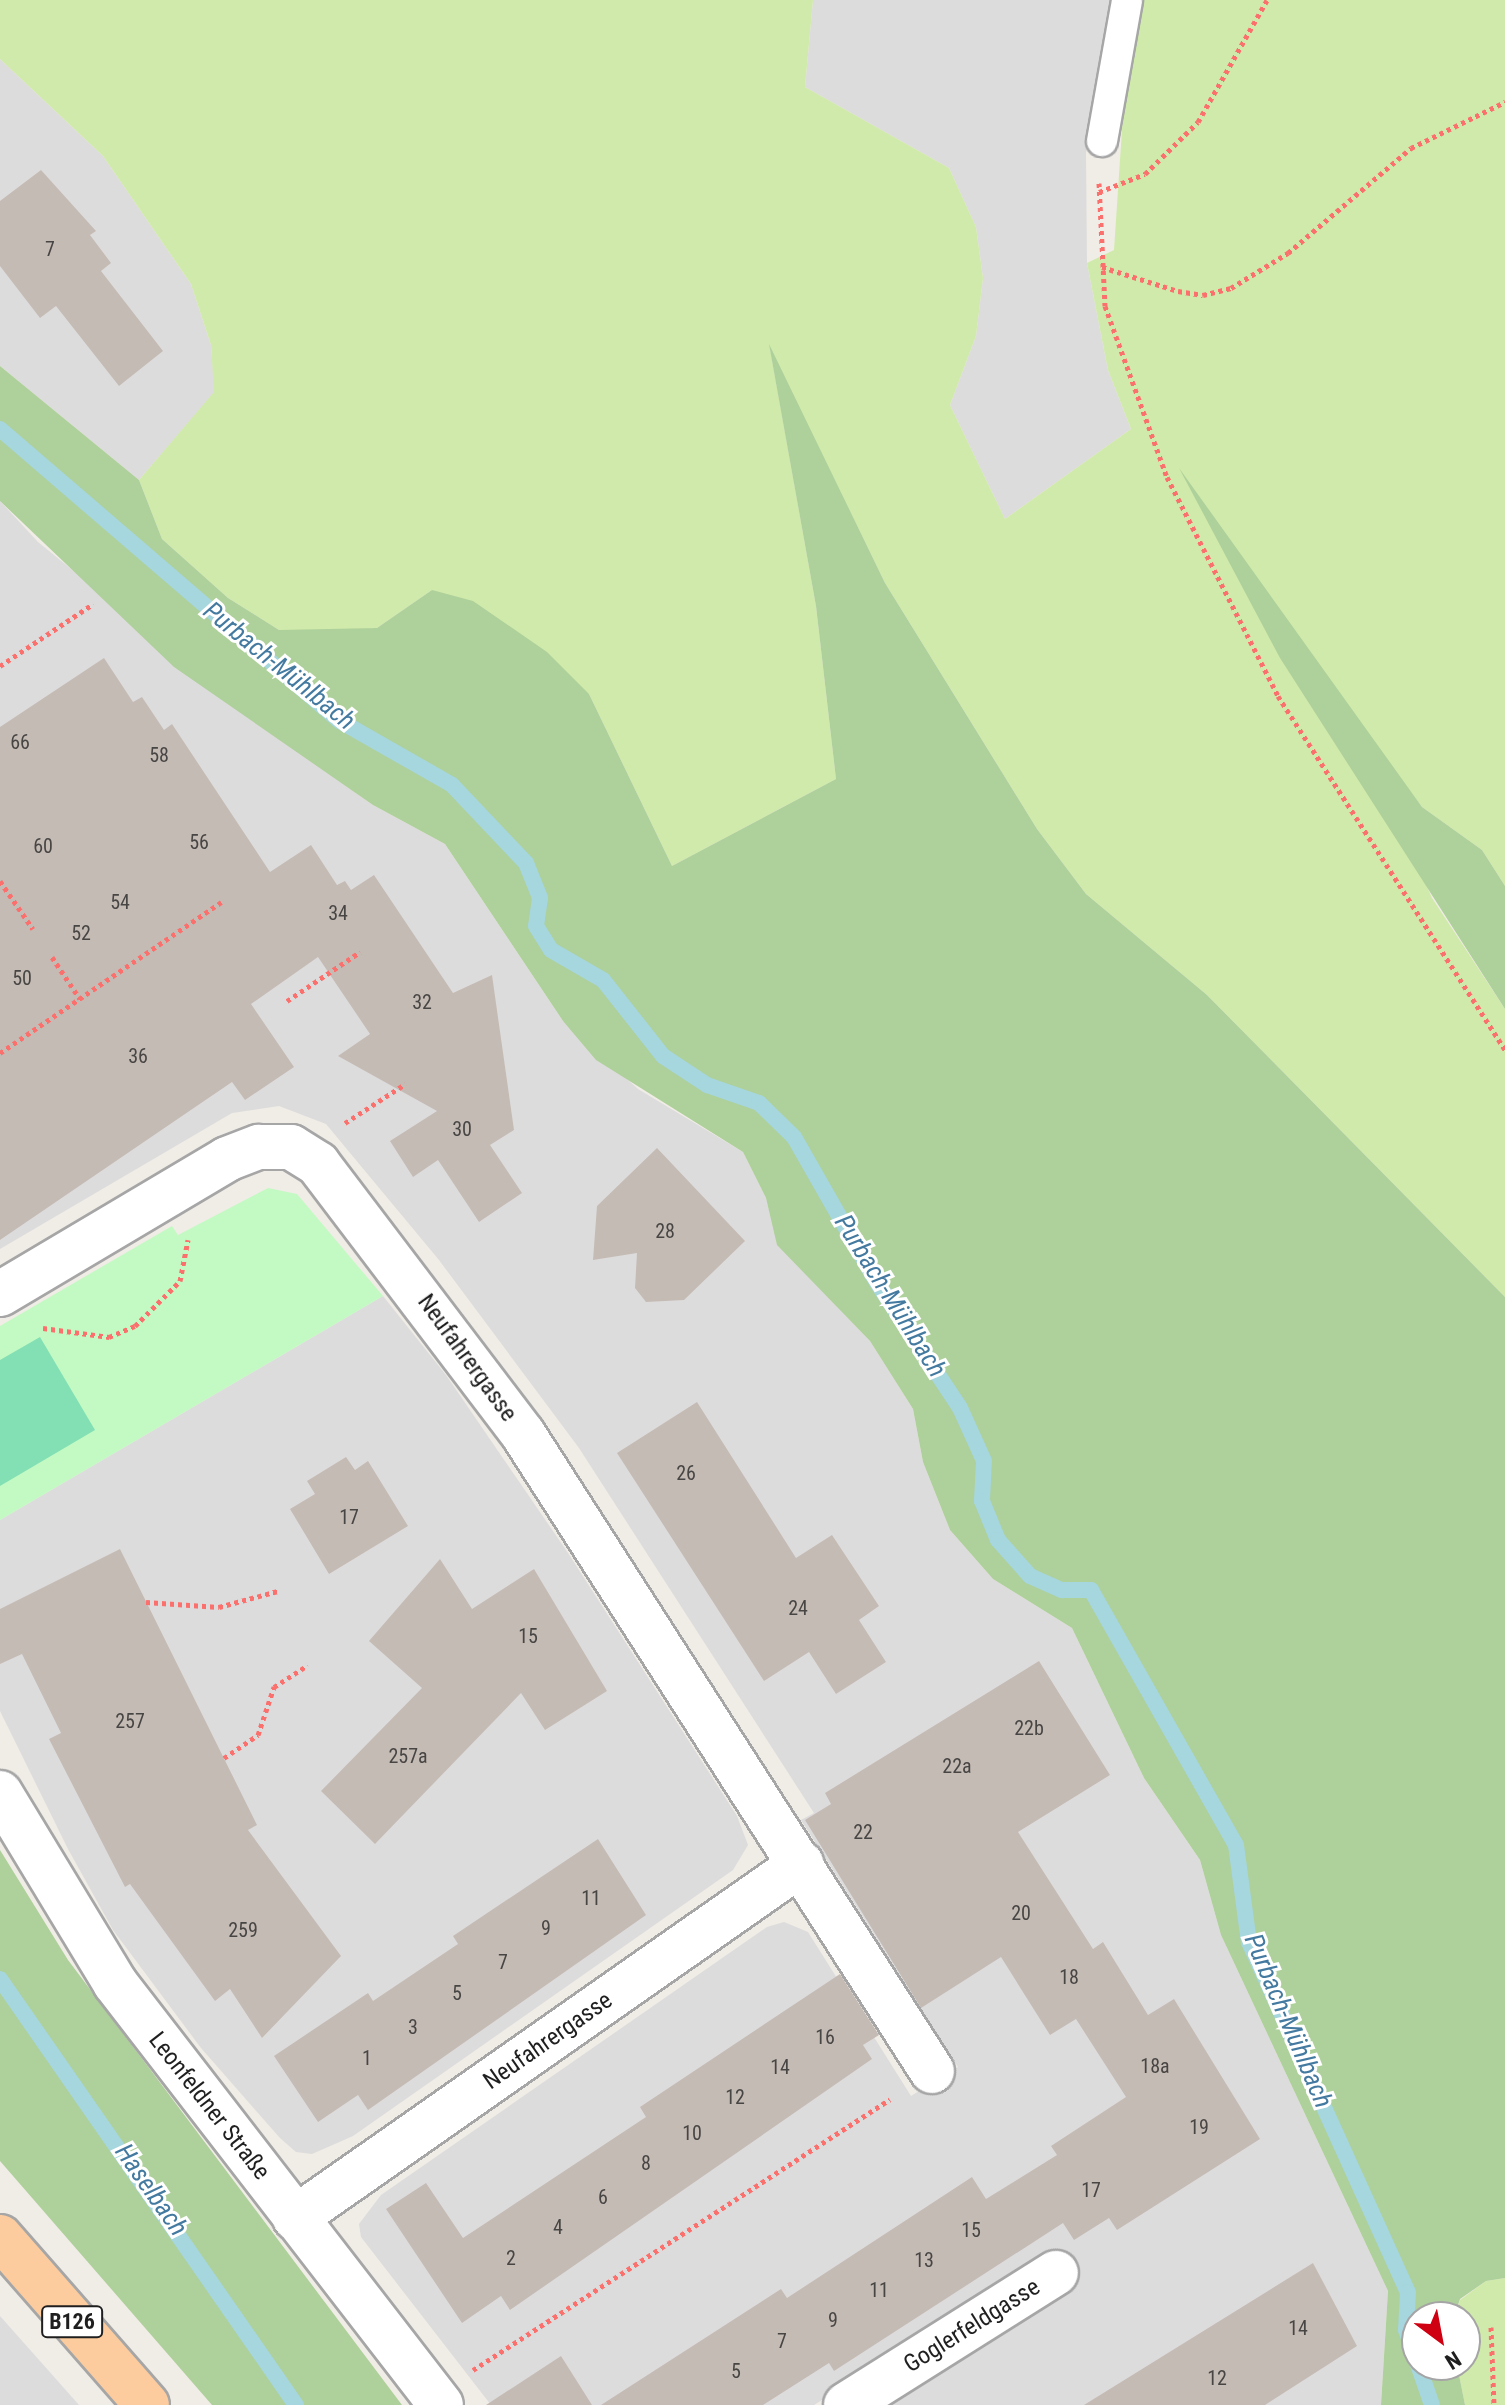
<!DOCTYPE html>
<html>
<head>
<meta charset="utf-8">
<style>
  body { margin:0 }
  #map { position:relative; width:1505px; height:2405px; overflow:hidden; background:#f0ece6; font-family:"Roboto Condensed",sans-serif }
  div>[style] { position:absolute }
  .residential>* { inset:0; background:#dddcdc }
  .grass>* { inset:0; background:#d0eaab }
  .forest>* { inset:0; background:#aed09a }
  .park>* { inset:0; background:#c3fac3 }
  .pitch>* { inset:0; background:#83dfb4 }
  .stream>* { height:16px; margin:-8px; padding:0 8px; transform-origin:8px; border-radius:8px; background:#a6d6de }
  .building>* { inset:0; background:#c5bbb5 }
  .path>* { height:5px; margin-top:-2.5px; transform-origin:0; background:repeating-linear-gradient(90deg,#fb6f6c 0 4px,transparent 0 8px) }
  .roads { filter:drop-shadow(2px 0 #a6a6a6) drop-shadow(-2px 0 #a6a6a6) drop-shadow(0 2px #a6a6a6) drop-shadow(0 -2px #a6a6a6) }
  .lane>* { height:30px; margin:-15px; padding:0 15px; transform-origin:15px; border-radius:15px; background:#fff }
  .street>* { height:44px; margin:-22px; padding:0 22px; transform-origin:22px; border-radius:22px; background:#fff }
  .primary>* { height:44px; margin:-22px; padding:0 22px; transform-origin:22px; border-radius:22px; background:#fccc9e }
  span { translate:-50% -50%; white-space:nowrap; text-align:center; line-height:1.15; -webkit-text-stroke:6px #fff; paint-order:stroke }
  .number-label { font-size:20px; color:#484644 }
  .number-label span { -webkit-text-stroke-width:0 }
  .shield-label span { padding:2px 6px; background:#fff; border:2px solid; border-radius:6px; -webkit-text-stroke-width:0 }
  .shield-label { font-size:22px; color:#1f1f1f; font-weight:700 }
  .street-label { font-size:24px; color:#1f1f1f }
  .water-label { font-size:26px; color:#447aa0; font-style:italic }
  .north { position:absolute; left:1401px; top:2301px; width:80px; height:80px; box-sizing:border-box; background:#fff; border:2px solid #a5a5a5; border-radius:50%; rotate:148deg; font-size:22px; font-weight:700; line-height:32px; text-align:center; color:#1f1f1f }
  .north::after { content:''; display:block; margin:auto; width:28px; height:36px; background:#cf0012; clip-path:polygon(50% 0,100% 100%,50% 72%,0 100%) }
</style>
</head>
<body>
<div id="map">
  <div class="residential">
    <div style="clip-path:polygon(813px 0,1112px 0,1086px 153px,1087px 263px,1108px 370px,1131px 429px,1005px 519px,950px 405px,976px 336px,983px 278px,976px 227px,949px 168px,805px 87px)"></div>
    <div style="clip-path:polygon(0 59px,103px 156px,191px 284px,211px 345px,215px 392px,139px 480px,0 366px)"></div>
    <div style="clip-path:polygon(0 501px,38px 542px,279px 738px,373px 805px,445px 844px,563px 1021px,638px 1089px,743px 1152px,766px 1198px,778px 1245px,870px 1341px,913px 1409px,923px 1462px,950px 1530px,993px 1579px,1072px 1628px,1144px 1778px,1200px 1860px,1221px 1935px,1388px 2291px,1381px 2405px,880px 2405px,1050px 2258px,814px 2405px,491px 2405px,361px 2237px,359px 2224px,381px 2195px,767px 1927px,784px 1922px,808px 1932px,911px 2096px,958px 2067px,801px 1820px,814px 1813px,579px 1448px,439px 1260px,326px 1124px,279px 1106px,232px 1113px,0 1249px)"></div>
    <div style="clip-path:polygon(383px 1296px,446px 1375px,568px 1553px,737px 1816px,748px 1845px,733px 1870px,353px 2136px,312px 2154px,296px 2152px,280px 2138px,201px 2048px,113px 1930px,68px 1849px,0 1711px,0 1520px)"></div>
    <div style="clip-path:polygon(0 2316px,79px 2405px,0 2405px)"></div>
  </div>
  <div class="grass">
    <div style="clip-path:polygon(0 0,813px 0,805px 87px,949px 168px,976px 227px,983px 278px,976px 336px,950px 405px,1005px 519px,1131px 429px,1108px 370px,1087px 263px,1114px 250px,1124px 100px,1144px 0,1505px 0,1505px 886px,1482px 850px,1422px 807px,1349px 711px,1432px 898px,1505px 1009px,1505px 1297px,1207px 995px,1086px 894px,1037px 829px,885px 583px,770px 348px,816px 606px,836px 779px,672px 866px,589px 694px,432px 590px,377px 628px,320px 633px,279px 630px,228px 598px,162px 539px,139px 480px,214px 392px,211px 345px,191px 284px,103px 156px,0 59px)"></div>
    <div style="clip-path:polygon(1505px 2278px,1505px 2405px,1465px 2405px,1457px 2365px,1465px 2365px,1465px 2317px,1454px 2317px,1460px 2300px,1486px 2281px)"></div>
  </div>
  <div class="forest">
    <div style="clip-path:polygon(769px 344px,885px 583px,1037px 829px,1086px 894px,1207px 995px,1505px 1297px,1505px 2278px,1486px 2281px,1460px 2299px,1454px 2317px,1417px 2317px,1417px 2365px,1457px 2365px,1465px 2405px,1381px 2405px,1388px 2291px,1221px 1935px,1200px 1860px,1144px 1778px,1072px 1628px,993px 1579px,950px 1530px,923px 1462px,913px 1409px,870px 1341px,777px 1245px,766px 1198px,743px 1152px,596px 1060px,563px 1021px,445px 844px,373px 805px,174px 667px,0 501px,0 366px,139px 480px,162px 539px,228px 598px,279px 630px,377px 628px,432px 590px,473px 601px,547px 652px,589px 694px,672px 866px,836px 779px,816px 606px)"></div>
    <div style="clip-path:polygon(1179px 468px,1422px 807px,1482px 850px,1505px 886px,1505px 1009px,1280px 658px)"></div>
    <div style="clip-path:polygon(0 1850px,68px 1960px,402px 2405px,212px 2405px,0 2161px)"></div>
  </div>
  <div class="park">
    <div style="clip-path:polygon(268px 1188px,297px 1194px,383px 1296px,0 1520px,0 1326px,172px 1226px,178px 1235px)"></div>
  </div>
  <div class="pitch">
    <div style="clip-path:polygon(40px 1337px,95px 1430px,0 1486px,0 1360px)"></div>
  </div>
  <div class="stream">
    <div style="left:0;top:429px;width:448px;rotate:40.7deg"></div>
    <div style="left:340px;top:721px;width:129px;rotate:29.7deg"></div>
    <div style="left:452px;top:785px;width:108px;rotate:46.5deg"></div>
    <div style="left:526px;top:863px;width:38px;rotate:68deg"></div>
    <div style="left:540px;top:898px;width:28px;rotate:98deg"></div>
    <div style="left:536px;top:926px;width:28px;rotate:58deg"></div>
    <div style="left:551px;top:950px;width:60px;rotate:30deg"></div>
    <div style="left:603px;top:980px;width:97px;rotate:51.7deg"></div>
    <div style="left:663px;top:1056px;width:53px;rotate:33.4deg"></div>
    <div style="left:707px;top:1085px;width:55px;rotate:19.1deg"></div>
    <div style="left:759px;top:1103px;width:49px;rotate:44.2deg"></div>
    <div style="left:794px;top:1137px;width:169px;rotate:60.3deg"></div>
    <div style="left:878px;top:1284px;width:149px;rotate:56.5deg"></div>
    <div style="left:960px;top:1408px;width:58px;rotate:65.6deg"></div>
    <div style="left:984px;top:1461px;width:40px;rotate:92.9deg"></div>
    <div style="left:982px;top:1501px;width:42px;rotate:67.7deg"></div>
    <div style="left:998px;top:1540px;width:48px;rotate:48.4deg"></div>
    <div style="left:1030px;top:1576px;width:35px;rotate:24deg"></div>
    <div style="left:1062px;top:1590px;width:29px"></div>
    <div style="left:1091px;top:1590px;width:293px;rotate:60.4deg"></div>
    <div style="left:1236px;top:1845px;width:98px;rotate:82.4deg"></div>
    <div style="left:1249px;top:1942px;width:384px;rotate:65.6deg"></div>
    <div style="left:1408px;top:2292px;width:38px;rotate:93deg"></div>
    <div style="left:1406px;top:2330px;width:79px;rotate:70.9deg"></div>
    <div style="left:0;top:1979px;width:519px;rotate:55.21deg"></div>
  </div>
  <div class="building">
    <div style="clip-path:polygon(41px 170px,96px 231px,90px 235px,111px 263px,101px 271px,163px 351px,119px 386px,56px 306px,40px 318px,0 266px,0 201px)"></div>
    <div style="clip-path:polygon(104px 658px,133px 702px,142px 697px,164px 730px,172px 724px,270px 872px,311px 845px,337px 885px,345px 881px,351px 890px,374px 875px,453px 993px,492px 975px,514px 1130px,490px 1145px,522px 1193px,479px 1222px,438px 1160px,413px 1177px,390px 1141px,437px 1111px,338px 1056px,370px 1034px,318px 957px,251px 1004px,294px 1067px,245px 1100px,232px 1082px,0 1240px,0 727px)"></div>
    <div style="clip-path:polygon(657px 1148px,745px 1241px,684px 1300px,646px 1302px,635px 1288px,637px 1253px,593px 1260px,597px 1206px)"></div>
    <div style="clip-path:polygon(697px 1402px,796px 1558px,832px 1535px,879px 1606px,859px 1620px,886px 1662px,836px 1694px,809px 1652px,764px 1681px,617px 1453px)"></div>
    <div style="clip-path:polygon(346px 1457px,355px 1470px,368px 1461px,408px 1526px,329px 1574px,290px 1509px,315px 1494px,307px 1481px)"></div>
    <div style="clip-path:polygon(120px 1549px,257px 1825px,248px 1830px,341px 1956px,262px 2038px,230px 1989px,215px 2001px,130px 1884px,125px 1887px,49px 1739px,61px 1733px,22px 1654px,0 1664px,0 1609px)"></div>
    <div style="clip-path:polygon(440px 1559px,472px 1609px,534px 1569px,607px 1691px,545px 1730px,521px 1693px,375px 1844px,321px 1791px,422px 1688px,369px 1641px)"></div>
    <div style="clip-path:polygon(1039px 1661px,1110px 1775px,1018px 1832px,1093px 1949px,1103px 1942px,1148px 2015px,1174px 1999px,1260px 2139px,1117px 2230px,1109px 2218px,1074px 2240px,1063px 2223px,834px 2371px,829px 2363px,763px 2405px,601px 2405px,781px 2289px,787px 2298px,972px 2177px,986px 2199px,1057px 2155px,1051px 2146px,1126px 2097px,1076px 2019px,1050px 2035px,1001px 1957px,921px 2008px,805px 1820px,831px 1804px,825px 1793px)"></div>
    <div style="clip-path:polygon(598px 1839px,646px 1915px,368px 2110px,358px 2095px,318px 2122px,274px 2056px,368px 1993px,373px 2001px,458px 1944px,453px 1936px)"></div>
    <div style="clip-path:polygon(840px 1974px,879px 2035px,863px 2045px,872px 2059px,510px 2310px,501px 2296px,462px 2323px,386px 2209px,426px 2183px,463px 2238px,646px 2117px,640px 2107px)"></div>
    <div style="clip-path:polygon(1313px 2263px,1357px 2346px,1265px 2405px,1084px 2405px)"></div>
    <div style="clip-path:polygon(561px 2356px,592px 2405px,486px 2405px)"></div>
  </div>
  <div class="path">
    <div style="left:1099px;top:183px;width:123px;rotate:87.2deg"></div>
    <div style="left:1105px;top:306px;width:182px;rotate:70.1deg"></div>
    <div style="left:1167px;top:477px;width:246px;rotate:63.1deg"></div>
    <div style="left:1278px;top:696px;width:421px;rotate:57.3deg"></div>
    <div style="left:1099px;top:192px;width:49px;rotate:-21.4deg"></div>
    <div style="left:1145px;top:174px;width:74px;rotate:-44.5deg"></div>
    <div style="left:1198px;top:122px;width:140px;rotate:-60.5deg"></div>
    <div style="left:1102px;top:267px;width:80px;rotate:17.5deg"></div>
    <div style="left:1178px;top:291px;width:25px;rotate:9deg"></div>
    <div style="left:1203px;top:295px;width:29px;rotate:-14deg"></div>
    <div style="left:1231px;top:288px;width:67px;rotate:-31.6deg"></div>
    <div style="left:1288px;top:253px;width:162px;rotate:-40.5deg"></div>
    <div style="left:1411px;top:148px;width:105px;rotate:-26.1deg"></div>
    <div style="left:0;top:666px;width:112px;rotate:-33.7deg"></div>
    <div style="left:0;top:881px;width:58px;rotate:55.5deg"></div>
    <div style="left:52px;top:957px;width:50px;rotate:56.3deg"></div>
    <div style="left:287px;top:1001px;width:88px;rotate:-33.9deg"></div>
    <div style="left:0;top:1053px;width:268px;rotate:-34.3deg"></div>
    <div style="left:345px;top:1123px;width:72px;rotate:-33deg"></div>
    <div style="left:43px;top:1328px;width:67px;rotate:7.8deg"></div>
    <div style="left:109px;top:1337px;width:28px;rotate:-23deg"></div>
    <div style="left:135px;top:1326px;width:64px;rotate:-45deg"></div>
    <div style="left:180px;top:1281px;width:42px;rotate:-79deg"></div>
    <div style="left:146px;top:1602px;width:73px;rotate:3.9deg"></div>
    <div style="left:219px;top:1607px;width:61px;rotate:-15.2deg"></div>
    <div style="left:224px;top:1758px;width:41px;rotate:-34.1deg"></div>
    <div style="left:258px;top:1735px;width:51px;rotate:-71.6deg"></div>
    <div style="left:274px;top:1687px;width:40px;rotate:-32.9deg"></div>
    <div style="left:1491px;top:2327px;width:78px;rotate:87.8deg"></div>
    <div style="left:473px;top:2370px;width:497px;rotate:-33deg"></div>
  </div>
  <div class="roads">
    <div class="lane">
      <div style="left:1102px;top:141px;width:143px;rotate:-79.9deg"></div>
    </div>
    <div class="street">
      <div style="left:0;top:1294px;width:264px;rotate:-30.7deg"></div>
      <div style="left:227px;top:1159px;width:34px;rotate:-21deg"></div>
      <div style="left:259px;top:1147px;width:32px"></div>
      <div style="left:291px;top:1147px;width:32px;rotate:32deg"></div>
      <div style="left:318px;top:1164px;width:339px;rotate:52.8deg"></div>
      <div style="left:523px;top:1434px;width:757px;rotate:57.3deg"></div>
      <div style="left:0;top:1793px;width:222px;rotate:58.8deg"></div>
      <div style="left:115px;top:1983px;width:533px;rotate:52.31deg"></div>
      <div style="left:295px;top:2218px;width:618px;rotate:-34.98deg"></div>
      <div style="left:846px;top:2405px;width:248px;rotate:-32.2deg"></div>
    </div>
    <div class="primary">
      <div style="left:0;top:2237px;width:223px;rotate:48.8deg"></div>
    </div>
  </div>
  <div class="number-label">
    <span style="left:50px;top:249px">7</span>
    <span style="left:20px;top:742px">66</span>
    <span style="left:159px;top:755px">58</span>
    <span style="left:199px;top:842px">56</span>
    <span style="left:43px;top:846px">60</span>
    <span style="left:120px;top:902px">54</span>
    <span style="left:338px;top:913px">34</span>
    <span style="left:81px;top:933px">52</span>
    <span style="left:22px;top:978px">50</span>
    <span style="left:422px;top:1002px">32</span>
    <span style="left:138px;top:1056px">36</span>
    <span style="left:462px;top:1129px">30</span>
    <span style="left:665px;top:1231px">28</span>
    <span style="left:686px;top:1473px">26</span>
    <span style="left:349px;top:1517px">17</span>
    <span style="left:798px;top:1608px">24</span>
    <span style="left:528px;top:1636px">15</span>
    <span style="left:130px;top:1721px">257</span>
    <span style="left:1029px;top:1728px">22b</span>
    <span style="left:408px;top:1756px">257a</span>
    <span style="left:957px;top:1766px">22a</span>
    <span style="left:863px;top:1832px">22</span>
    <span style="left:591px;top:1898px">11</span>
    <span style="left:1021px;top:1913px">20</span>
    <span style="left:546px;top:1928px">9</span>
    <span style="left:243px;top:1930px">259</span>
    <span style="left:503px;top:1962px">7</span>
    <span style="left:1069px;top:1977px">18</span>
    <span style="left:457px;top:1993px">5</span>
    <span style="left:413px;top:2027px">3</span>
    <span style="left:825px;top:2037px">16</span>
    <span style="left:367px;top:2058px">1</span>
    <span style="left:1155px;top:2066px">18a</span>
    <span style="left:780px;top:2067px">14</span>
    <span style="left:735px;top:2097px">12</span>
    <span style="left:1199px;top:2127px">19</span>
    <span style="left:692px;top:2133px">10</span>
    <span style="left:646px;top:2163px">8</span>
    <span style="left:1091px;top:2190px">17</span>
    <span style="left:603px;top:2197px">6</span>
    <span style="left:558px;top:2227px">4</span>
    <span style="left:971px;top:2230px">15</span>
    <span style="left:511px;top:2258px">2</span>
    <span style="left:924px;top:2260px">13</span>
    <span style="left:879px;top:2290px">11</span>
    <span style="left:833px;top:2320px">9</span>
    <span style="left:1298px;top:2328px">14</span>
    <span style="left:782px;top:2341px">7</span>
    <span style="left:736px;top:2371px">5</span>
    <span style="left:1217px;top:2378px">12</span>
  </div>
  <div class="shield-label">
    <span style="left:72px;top:2322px">B126</span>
  </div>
  <div class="street-label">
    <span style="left:467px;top:1358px;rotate:54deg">Neufahrergasse</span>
    <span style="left:548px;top:2041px;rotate:-35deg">Neufahrergasse</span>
    <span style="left:209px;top:2106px;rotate:52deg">Leonfeldner Straße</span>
    <span style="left:972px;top:2326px;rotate:-32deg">Goglerfeldgasse</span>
  </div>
  <div class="water-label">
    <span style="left:279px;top:666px;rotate:39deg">Purbach-Mühlbach</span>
    <span style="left:890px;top:1296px;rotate:58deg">Purbach-Mühlbach</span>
    <span style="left:1288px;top:2021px;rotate:67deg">Purbach-Mühlbach</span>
    <span style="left:151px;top:2190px;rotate:55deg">Haselbach</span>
  </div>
  <div class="north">N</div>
</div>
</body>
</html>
